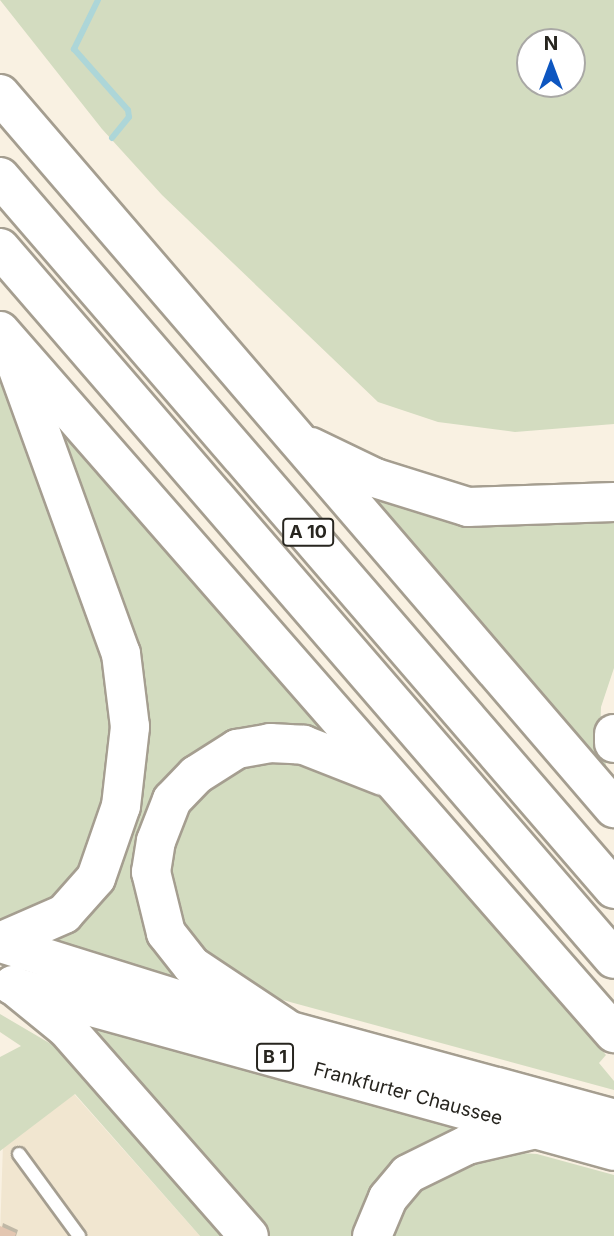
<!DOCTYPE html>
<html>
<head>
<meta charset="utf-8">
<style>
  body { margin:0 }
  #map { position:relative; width:614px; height:1236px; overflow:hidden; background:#f9f1e2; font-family:Inter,sans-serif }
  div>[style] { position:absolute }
  .built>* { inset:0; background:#f1e6d0 }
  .green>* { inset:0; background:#d3dcc0 }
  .shadow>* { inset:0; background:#0003 }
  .stream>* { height:6px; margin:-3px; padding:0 3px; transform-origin:3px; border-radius:3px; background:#add6d8 }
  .building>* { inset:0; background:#e3c6b1 }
  .roads { filter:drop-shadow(2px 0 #a59e90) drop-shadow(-2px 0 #a59e90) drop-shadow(0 2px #a59e90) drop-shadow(0 -2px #a59e90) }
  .lane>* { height:12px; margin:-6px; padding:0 6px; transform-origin:6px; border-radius:6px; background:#fff }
  .primary>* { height:37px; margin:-18.5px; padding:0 18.5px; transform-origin:18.5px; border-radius:18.5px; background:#fff }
  .highway>* { height:38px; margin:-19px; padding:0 19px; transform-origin:19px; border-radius:19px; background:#fff }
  span { translate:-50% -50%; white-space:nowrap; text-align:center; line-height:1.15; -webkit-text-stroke:5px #fff; paint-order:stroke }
  .shield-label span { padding:2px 5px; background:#fff; border:2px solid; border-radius:5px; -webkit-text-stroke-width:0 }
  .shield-label { font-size:18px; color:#27251f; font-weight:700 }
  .street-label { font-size:19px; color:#27251f }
  .north { position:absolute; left:516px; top:28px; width:70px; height:70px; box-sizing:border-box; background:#fff; border:2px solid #a9a8a5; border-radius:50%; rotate:0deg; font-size:19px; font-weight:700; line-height:28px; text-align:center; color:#27251f }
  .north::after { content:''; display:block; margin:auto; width:24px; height:32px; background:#0d56c0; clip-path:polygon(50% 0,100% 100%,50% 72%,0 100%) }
</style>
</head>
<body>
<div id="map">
  <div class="built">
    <div style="clip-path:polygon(74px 1094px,200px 1236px,0 1236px,3px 1144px)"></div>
  </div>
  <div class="green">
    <div style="clip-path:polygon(evenodd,0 0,614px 0,614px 424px,515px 432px,438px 422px,378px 402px,162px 195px,102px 129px,0 0,530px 42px,572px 42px,572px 84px,530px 84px,530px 42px)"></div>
    <div style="clip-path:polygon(0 367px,106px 645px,118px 752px,94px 850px,47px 908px,0 923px)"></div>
    <div style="clip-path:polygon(37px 386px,351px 748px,298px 729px,157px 805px,187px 980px,50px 943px,70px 929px,142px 756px)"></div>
    <div style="clip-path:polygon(365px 491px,614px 514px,614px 668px,601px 707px,600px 736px,613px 798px)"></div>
    <div style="clip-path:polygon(272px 754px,375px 788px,400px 810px,606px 1055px,599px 1063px,614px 1081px,614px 1090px,279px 999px,221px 971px,177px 928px,165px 861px,169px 827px,217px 772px)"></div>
    <div style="clip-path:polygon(0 1014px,68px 1054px,232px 1236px,200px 1236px,75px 1094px,0 1151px,0 1057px,21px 1046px,0 1032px)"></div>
    <div style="clip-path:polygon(77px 1018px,491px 1131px,358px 1236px,267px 1236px)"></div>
    <div style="clip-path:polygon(502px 1152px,537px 1154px,614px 1175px,614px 1236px,383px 1236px,424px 1175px)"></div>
  </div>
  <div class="shadow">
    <div style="clip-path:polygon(3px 1223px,18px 1230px,16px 1236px,0 1236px)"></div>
  </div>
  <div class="stream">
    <div style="left:98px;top:0;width:55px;rotate:116.1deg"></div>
    <div style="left:74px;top:49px;width:81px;rotate:48.5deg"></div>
    <div style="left:128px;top:110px;width:7px;rotate:82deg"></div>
    <div style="left:129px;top:117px;width:27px;rotate:129deg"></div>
  </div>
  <div class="building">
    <div style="clip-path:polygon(0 1226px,16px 1233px,15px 1236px,0 1236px)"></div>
  </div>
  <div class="roads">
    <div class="lane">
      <div style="left:19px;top:1154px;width:102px;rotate:53.8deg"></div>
    </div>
    <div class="primary">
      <div style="left:0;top:943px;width:212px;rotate:17.3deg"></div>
      <div style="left:202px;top:1006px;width:427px;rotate:15.2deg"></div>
      <div style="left:11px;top:985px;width:625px;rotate:15.39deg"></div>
    </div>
    <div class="highway">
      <div style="left:0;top:94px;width:942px;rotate:49.31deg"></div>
      <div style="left:0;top:177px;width:940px;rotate:49.23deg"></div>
      <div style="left:0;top:248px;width:939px;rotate:49.19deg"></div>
      <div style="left:0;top:331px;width:933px;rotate:48.83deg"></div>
      <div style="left:311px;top:447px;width:71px;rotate:25.8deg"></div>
      <div style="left:375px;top:478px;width:97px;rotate:17.3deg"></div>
      <div style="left:468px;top:507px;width:146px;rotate:-2deg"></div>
      <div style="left:614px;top:734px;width:9px;rotate:90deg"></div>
      <div style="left:0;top:942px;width:70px;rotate:-23.6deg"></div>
      <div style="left:64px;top:914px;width:48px;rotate:-48.4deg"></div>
      <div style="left:96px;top:878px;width:76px;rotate:-70.9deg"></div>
      <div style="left:121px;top:806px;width:80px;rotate:-83.5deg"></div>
      <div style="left:130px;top:727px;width:74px;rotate:-97deg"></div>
      <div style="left:121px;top:654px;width:306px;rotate:-109.9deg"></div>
      <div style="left:13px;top:985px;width:68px;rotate:39.1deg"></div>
      <div style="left:66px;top:1028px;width:277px;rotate:48.7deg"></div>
      <div style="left:287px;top:1029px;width:114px;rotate:-146.4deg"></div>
      <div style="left:192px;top:966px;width:42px;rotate:-128.2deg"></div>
      <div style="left:166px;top:933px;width:63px;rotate:-103.8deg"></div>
      <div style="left:151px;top:872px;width:31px;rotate:-81deg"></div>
      <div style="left:156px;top:841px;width:44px;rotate:-68.7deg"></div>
      <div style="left:172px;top:800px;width:35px;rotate:-46deg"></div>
      <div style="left:196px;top:775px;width:49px;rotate:-32.4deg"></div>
      <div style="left:237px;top:749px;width:34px;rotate:-10deg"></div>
      <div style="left:270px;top:743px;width:34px;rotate:3deg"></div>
      <div style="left:304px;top:745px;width:85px;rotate:21.4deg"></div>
      <div style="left:372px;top:1236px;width:41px;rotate:-67.2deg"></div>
      <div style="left:388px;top:1198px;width:31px;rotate:-50deg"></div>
      <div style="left:408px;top:1174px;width:66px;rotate:-26.2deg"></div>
      <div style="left:467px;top:1145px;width:71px;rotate:-13.1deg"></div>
    </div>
  </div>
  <div class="shield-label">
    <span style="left:308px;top:532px">A 10</span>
    <span style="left:275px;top:1057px">B 1</span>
  </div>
  <div class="street-label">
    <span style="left:408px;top:1094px;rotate:15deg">Frankfurter Chaussee</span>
  </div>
  <div class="north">N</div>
</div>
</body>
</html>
